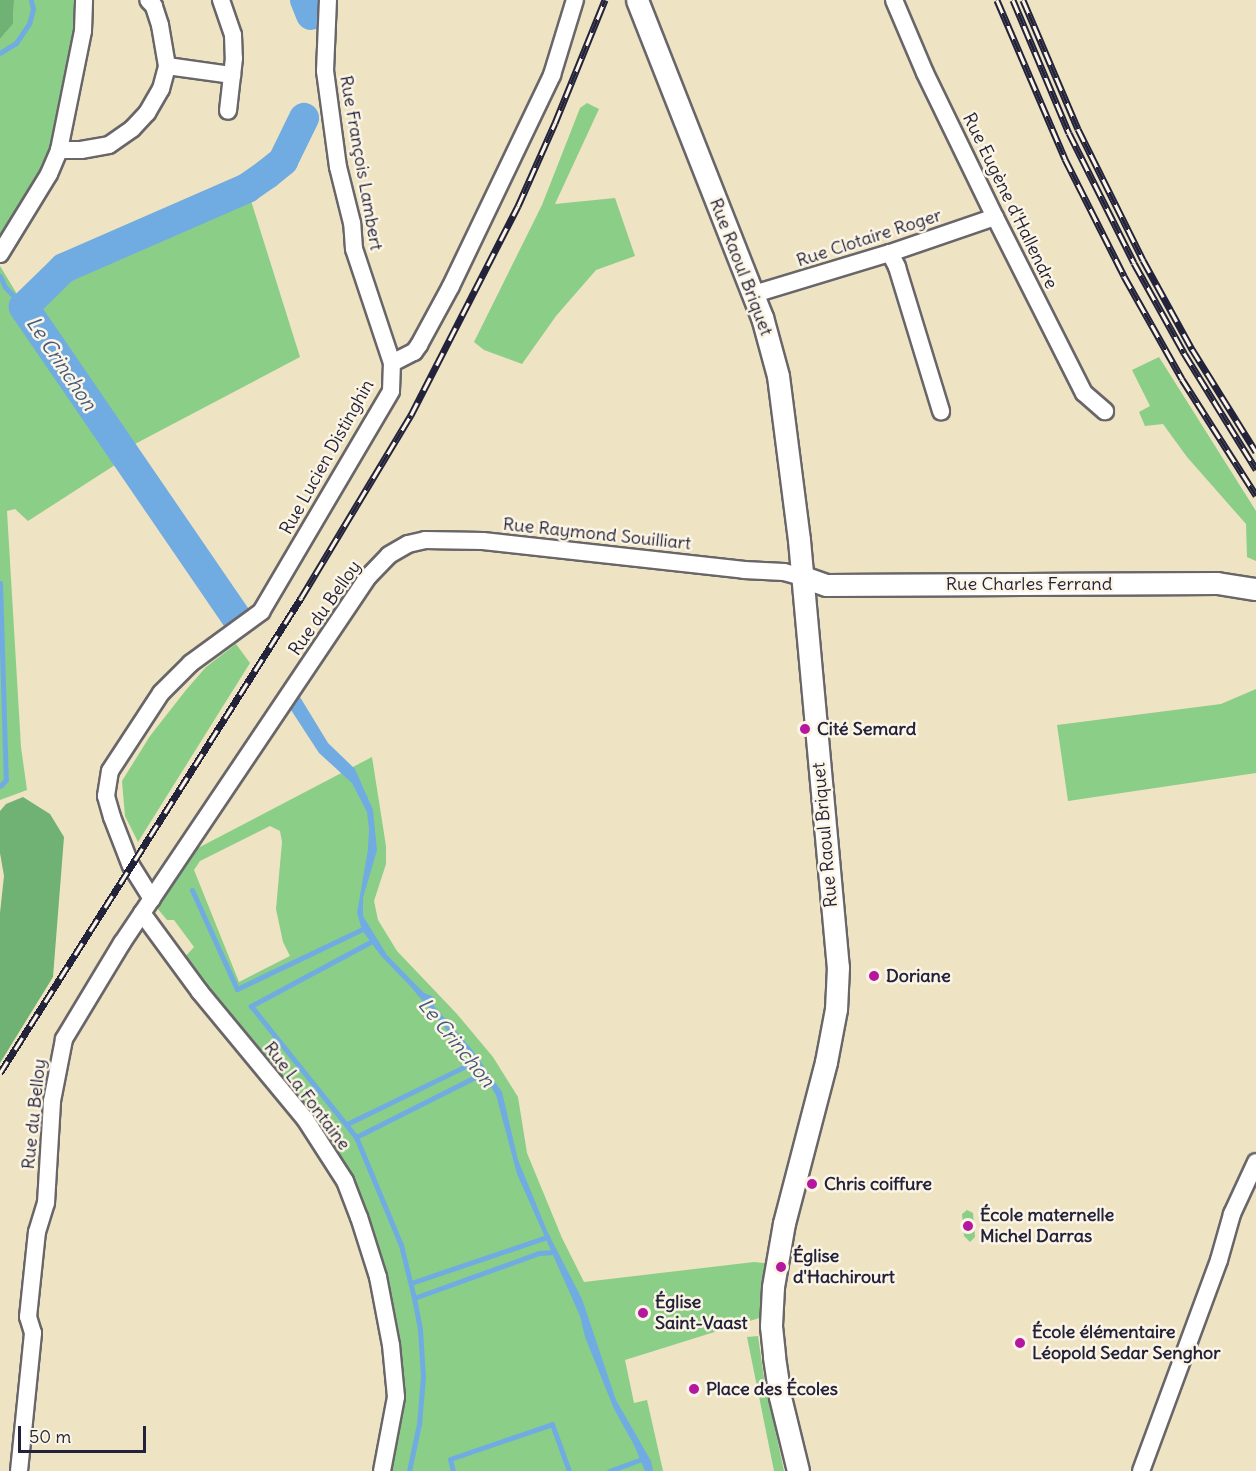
<!DOCTYPE html>
<html>
<head>
<meta charset="utf-8">
<style>
  body { margin:0 }
  #map { position:relative; width:1256px; height:1471px; overflow:hidden; background:#eee3c2; font-family:Delius,sans-serif }
  div>[style] { position:absolute }
  .green>* { inset:0; background:#8bce87 }
  .forest>* { inset:0; background:#70b174 }
  .water>* { inset:0; background:#70ace1 }
  .stream>* { height:5px; margin:-2.5px; padding:0 2.5px; transform-origin:2.5px; border-radius:2.5px; background:#70ace1 }
  .river>* { height:30px; margin:-15px; padding:0 15px; transform-origin:15px; border-radius:15px; background:#70ace1 }
  .roads { filter:drop-shadow(2px 0 #69666a) drop-shadow(-2px 0 #69666a) drop-shadow(0 2px #69666a) drop-shadow(0 -2px #69666a) }
  .minor>* { height:16px; margin:-8px; padding:0 8px; transform-origin:8px; border-radius:8px; background:#fff }
  .tertiary>* { height:21px; margin:-10.5px; padding:0 10.5px; transform-origin:10.5px; border-radius:10.5px; background:#fff }
  .rail>* { height:7px; margin-top:-3.5px; transform-origin:0; background:repeating-linear-gradient(90deg,#fcf5e5 0 14px,#22223b 0 28px); box-sizing:border-box; border-block:2px solid #22223b }
  .dots>* { width:16px; height:16px; translate:-50% -50%; box-sizing:border-box; border:3px solid #fcf5e5; border-radius:50% }
  span { translate:-50% -50%; white-space:nowrap; text-align:center; line-height:1.15; -webkit-text-stroke:5px #fcf5e5; paint-order:stroke }
  .street-label { font-size:18px; color:#22223b }
  .poi-label { font-size:18px; color:#22223b; font-weight:700 }
  .left { translate:0 -50%; text-align:left }
  .water-label { font-size:20px; color:#41597d; font-style:italic }
  .scale { position:absolute; left:18px; top:1426px; width:128px; height:27px; box-sizing:border-box; border:3px solid #22223b; border-top:0; padding-left:8px; font-size:18px; line-height:21px; white-space:nowrap; color:#22223b; -webkit-text-stroke:4px #fcf5e5; paint-order:stroke }
</style>
</head>
<body>
<div id="map">
  <div class="green">
    <div style="clip-path:polygon(14px 0,84px 0,59px 150px,0 254px,0 39px,13px 24px)"></div>
    <div style="clip-path:polygon(587px 103px,599px 109px,555px 204px,615px 198px,635px 256px,596px 270px,556px 316px,522px 364px,484px 350px,474px 342px,542px 205px,580px 108px)"></div>
    <div style="clip-path:polygon(301px 117px,306px 119px,289px 155px,247px 188px,300px 357px,133px 445px,252px 618px,246px 622px,132px 454px,28px 521px,15px 509px,7px 511px,21px 747px,27px 790px,0 800px,0 266px,20px 299px,62px 262px,100px 242px,148px 226px,246px 182px,283px 155px)"></div>
    <div style="clip-path:polygon(1159px 357px,1256px 511px,1256px 561px,1247px 557px,1246px 524px,1187px 457px,1163px 424px,1145px 426px,1139px 412px,1150px 406px,1132px 370px)"></div>
    <div style="clip-path:polygon(236px 644px,250px 663px,138px 842px,125px 816px,122px 781px,150px 736px,186px 690px,206px 667px)"></div>
    <div style="clip-path:polygon(1256px 689px,1256px 773px,1068px 801px,1057px 725px,1221px 704px)"></div>
    <div style="clip-path:polygon(evenodd,372px 757px,386px 846px,386px 864px,374px 901px,378px 920px,397px 951px,457px 1014px,493px 1057px,518px 1097px,527px 1153px,562px 1238px,584px 1282px,754px 1262px,776px 1264px,772px 1314px,625px 1360px,634px 1403px,647px 1400px,663px 1471px,390px 1471px,402px 1410px,402px 1379px,379px 1254px,366px 1212px,338px 1151px,322px 1127px,184px 958px,194px 947px,174px 920px,167px 920px,157px 908px,198px 848px,372px 757px,270px 826px,280px 831px,282px 842px,276px 909px,283px 942px,290px 956px,239px 982px,194px 870px,200px 861px,270px 826px)"></div>
    <div style="clip-path:polygon(967px 1210px,973px 1213px,975px 1237px,970px 1242px,964px 1236px,962px 1214px)"></div>
    <div style="clip-path:polygon(758px 1336px,764px 1378px,784px 1471px,774px 1471px,747px 1337px)"></div>
  </div>
  <div class="forest">
    <div style="clip-path:polygon(0 0,14px 0,13px 24px,0 39px)"></div>
    <div style="clip-path:polygon(23px 797px,50px 814px,64px 837px,53px 977px,0 1063px,0 913px,4px 876px,0 853px,0 811px,6px 804px)"></div>
  </div>
  <div class="water">
    <div style="clip-path:polygon(300px 697px,328px 743px,355px 769px,373px 810px,377px 850px,363px 898px,363px 916px,387px 955px,424px 993px,434px 997px,434px 1006px,470px 1047px,502px 1092px,518px 1160px,548px 1233px,582px 1299px,616px 1400px,651px 1461px,653px 1471px,645px 1471px,634px 1445px,614px 1409px,585px 1337px,580px 1316px,517px 1174px,496px 1095px,481px 1071px,410px 986px,381px 956px,362px 930px,357px 913px,368px 849px,369px 829px,367px 812px,352px 783px,319px 753px,291px 710px)"></div>
  </div>
  <div class="stream">
    <div style="left:0;top:53px;width:19px;rotate:-32deg"></div>
    <div style="left:16px;top:43px;width:23px;rotate:-56deg"></div>
    <div style="left:29px;top:24px;width:16px;rotate:-75deg"></div>
    <div style="left:33px;top:9px;width:9px;rotate:-103deg"></div>
    <div style="left:0;top:276px;width:12px;rotate:66deg"></div>
    <div style="left:5px;top:287px;width:28px;rotate:46deg"></div>
    <div style="left:0;top:583px;width:197px;rotate:88.3deg"></div>
    <div style="left:6px;top:780px;width:8px;rotate:135deg"></div>
    <div style="left:192px;top:890px;width:109px;rotate:65.6deg"></div>
    <div style="left:237px;top:989px;width:142px;rotate:-25.5deg"></div>
    <div style="left:374px;top:940px;width:140px;rotate:151.8deg"></div>
    <div style="left:251px;top:1006px;width:168px;rotate:51.3deg"></div>
    <div style="left:356px;top:1137px;width:117px;rotate:67.4deg"></div>
    <div style="left:401px;top:1245px;width:55px;rotate:76.2deg"></div>
    <div style="left:347px;top:1124px;width:144px;rotate:-26deg"></div>
    <div style="left:356px;top:1137px;width:144px;rotate:-26.7deg"></div>
    <div style="left:411px;top:1283px;width:144px;rotate:-18.7deg"></div>
    <div style="left:409px;top:1471px;width:48px;rotate:-78deg"></div>
    <div style="left:419px;top:1424px;width:48px;rotate:-85.2deg"></div>
    <div style="left:423px;top:1376px;width:47px;rotate:-93.7deg"></div>
    <div style="left:420px;top:1329px;width:32px;rotate:-101deg"></div>
    <div style="left:414px;top:1298px;width:133px;rotate:-19.8deg"></div>
    <div style="left:539px;top:1253px;width:15px;rotate:-4deg"></div>
    <div style="left:453px;top:1471px;width:12px;rotate:-104deg"></div>
    <div style="left:450px;top:1459px;width:108px;rotate:-18.9deg"></div>
    <div style="left:552px;top:1424px;width:50px;rotate:70.1deg"></div>
    <div style="left:609px;top:1471px;width:38px;rotate:-20deg"></div>
  </div>
  <div class="river">
    <div style="left:305px;top:0;width:16px;rotate:68deg"></div>
    <div style="left:236px;top:617px;width:376px;rotate:-124.4deg"></div>
    <div style="left:24px;top:307px;width:56px;rotate:-44.3deg"></div>
    <div style="left:64px;top:268px;width:200px;rotate:-23.6deg"></div>
    <div style="left:247px;top:188px;width:24px;rotate:-35deg"></div>
    <div style="left:267px;top:174px;width:21px;rotate:-39deg"></div>
    <div style="left:283px;top:161px;width:48px;rotate:-64deg"></div>
  </div>
  <div class="roads">
    <div class="minor">
      <div style="left:221px;top:0;width:37px;rotate:71deg"></div>
      <div style="left:233px;top:35px;width:23px;rotate:88deg"></div>
      <div style="left:234px;top:58px;width:53px;rotate:96.5deg"></div>
      <div style="left:894px;top:0;width:79px;rotate:67deg"></div>
      <div style="left:925px;top:73px;width:160px;rotate:64.1deg"></div>
      <div style="left:995px;top:217px;width:197px;rotate:63.2deg"></div>
      <div style="left:1084px;top:393px;width:28px;rotate:41deg"></div>
      <div style="left:167px;top:66px;width:66px;rotate:7.9deg"></div>
      <div style="left:59px;top:150px;width:22px"></div>
      <div style="left:81px;top:150px;width:28px;rotate:-10deg"></div>
      <div style="left:109px;top:145px;width:28px;rotate:-35deg"></div>
      <div style="left:132px;top:129px;width:22px;rotate:-47deg"></div>
      <div style="left:147px;top:113px;width:28px;rotate:-60deg"></div>
      <div style="left:161px;top:89px;width:24px;rotate:-75deg"></div>
      <div style="left:167px;top:66px;width:42px;rotate:-99.7deg"></div>
      <div style="left:160px;top:25px;width:20px;rotate:-108deg"></div>
      <div style="left:154px;top:6px;width:8px;rotate:-135deg"></div>
      <div style="left:890px;top:253px;width:16px;rotate:63deg"></div>
      <div style="left:897px;top:267px;width:151px;rotate:73deg"></div>
      <div style="left:0;top:254px;width:94px;rotate:-58.5deg"></div>
      <div style="left:49px;top:174px;width:26px;rotate:-67deg"></div>
      <div style="left:59px;top:150px;width:121px;rotate:-78.6deg"></div>
      <div style="left:83px;top:31px;width:31px;rotate:-88deg"></div>
      <div style="left:754px;top:294px;width:142px;rotate:-16.8deg"></div>
      <div style="left:890px;top:253px;width:111px;rotate:-18.9deg"></div>
      <div style="left:392px;top:363px;width:25px;rotate:-27deg"></div>
      <div style="left:414px;top:352px;width:9px;rotate:-54deg"></div>
      <div style="left:419px;top:345px;width:67px;rotate:-61.5deg"></div>
      <div style="left:451px;top:286px;width:234px;rotate:-64.4deg"></div>
      <div style="left:552px;top:75px;width:78px;rotate:-73deg"></div>
      <div style="left:152px;top:899px;width:39px;rotate:-122deg"></div>
      <div style="left:131px;top:866px;width:53px;rotate:-111.2deg"></div>
      <div style="left:112px;top:817px;width:22px;rotate:-106deg"></div>
      <div style="left:106px;top:796px;width:25px;rotate:-81deg"></div>
      <div style="left:110px;top:771px;width:93px;rotate:-56.8deg"></div>
      <div style="left:161px;top:693px;width:42px;rotate:-45deg"></div>
      <div style="left:191px;top:663px;width:87px;rotate:-36.1deg"></div>
      <div style="left:261px;top:612px;width:256px;rotate:-59.5deg"></div>
      <div style="left:391px;top:391px;width:28px;rotate:-88deg"></div>
      <div style="left:392px;top:363px;width:120px;rotate:-108.4deg"></div>
      <div style="left:354px;top:249px;width:26px;rotate:-94deg"></div>
      <div style="left:352px;top:223px;width:58px;rotate:-104deg"></div>
      <div style="left:338px;top:167px;width:97px;rotate:-97.7deg"></div>
      <div style="left:325px;top:71px;width:71px;rotate:-87.6deg"></div>
      <div style="left:142px;top:913px;width:98px;rotate:53.7deg"></div>
      <div style="left:200px;top:992px;width:165px;rotate:50.4deg"></div>
      <div style="left:305px;top:1119px;width:74px;rotate:57.2deg"></div>
      <div style="left:345px;top:1181px;width:39px;rotate:69deg"></div>
      <div style="left:359px;top:1217px;width:63px;rotate:72.4deg"></div>
      <div style="left:378px;top:1277px;width:69px;rotate:79.2deg"></div>
      <div style="left:391px;top:1345px;width:52px;rotate:84.5deg"></div>
      <div style="left:396px;top:1397px;width:75px;rotate:100.7deg"></div>
      <div style="left:19px;top:1471px;width:139px;rotate:-84.2deg"></div>
      <div style="left:33px;top:1333px;width:17px;rotate:-107deg"></div>
      <div style="left:28px;top:1317px;width:85px;rotate:-84deg"></div>
      <div style="left:37px;top:1232px;width:30px;rotate:-73deg"></div>
      <div style="left:46px;top:1203px;width:102px;rotate:-86.6deg"></div>
      <div style="left:52px;top:1101px;width:63px;rotate:-79deg"></div>
      <div style="left:64px;top:1039px;width:112px;rotate:-58.9deg"></div>
      <div style="left:122px;top:943px;width:441px;rotate:-56.1deg"></div>
      <div style="left:368px;top:577px;width:30px;rotate:-46deg"></div>
      <div style="left:389px;top:555px;width:22px;rotate:-30deg"></div>
      <div style="left:408px;top:544px;width:17px;rotate:-13deg"></div>
      <div style="left:425px;top:540px;width:58px;rotate:1deg"></div>
      <div style="left:483px;top:541px;width:263px;rotate:6.3deg"></div>
      <div style="left:744px;top:570px;width:40px;rotate:2.9deg"></div>
      <div style="left:784px;top:572px;width:20px;rotate:15deg"></div>
      <div style="left:1141px;top:1471px;width:225px;rotate:-69.7deg"></div>
      <div style="left:1219px;top:1260px;width:48px;rotate:-74.2deg"></div>
      <div style="left:1232px;top:1214px;width:57px;rotate:-65.2deg"></div>
    </div>
    <div class="tertiary">
      <div style="left:637px;top:0;width:341px;rotate:68.5deg"></div>
      <div style="left:762px;top:317px;width:61px;rotate:74.8deg"></div>
      <div style="left:778px;top:376px;width:165px;rotate:82.7deg"></div>
      <div style="left:799px;top:540px;width:429px;rotate:84.8deg"></div>
      <div style="left:838px;top:967px;width:42px;rotate:92.7deg"></div>
      <div style="left:836px;top:1009px;width:54px;rotate:100.7deg"></div>
      <div style="left:826px;top:1062px;width:166px;rotate:104.6deg"></div>
      <div style="left:784px;top:1223px;width:65px;rotate:99.8deg"></div>
      <div style="left:773px;top:1287px;width:39px;rotate:93deg"></div>
      <div style="left:771px;top:1326px;width:31px;rotate:84deg"></div>
      <div style="left:774px;top:1357px;width:40px;rotate:81.5deg"></div>
      <div style="left:780px;top:1397px;width:76px;rotate:76.3deg"></div>
      <div style="left:803px;top:577px;width:24px;rotate:19deg"></div>
      <div style="left:826px;top:585px;width:391px;rotate:-0.3deg"></div>
      <div style="left:1217px;top:583px;width:39px;rotate:9deg"></div>
    </div>
  </div>
  <div class="rail">
    <div style="left:997px;top:0;width:173px;rotate:66.8deg"></div>
    <div style="left:1065px;top:159px;width:131px;rotate:63.2deg"></div>
    <div style="left:1124px;top:276px;width:118px;rotate:60.6deg"></div>
    <div style="left:1182px;top:379px;width:138px;rotate:57.5deg"></div>
    <div style="left:1013px;top:0;width:144px;rotate:67.2deg"></div>
    <div style="left:1069px;top:133px;width:145px;rotate:63.4deg"></div>
    <div style="left:1134px;top:263px;width:103px;rotate:60.9deg"></div>
    <div style="left:1184px;top:353px;width:137px;rotate:58.2deg"></div>
    <div style="left:1023px;top:0;width:140px;rotate:66.9deg"></div>
    <div style="left:1078px;top:129px;width:146px;rotate:63.6deg"></div>
    <div style="left:1143px;top:260px;width:102px;rotate:61.2deg"></div>
    <div style="left:1192px;top:349px;width:121px;rotate:58.1deg"></div>
    <div style="left:0;top:1073px;width:562px;rotate:-57.64deg"></div>
    <div style="left:301px;top:598px;width:214px;rotate:-59deg"></div>
    <div style="left:411px;top:415px;width:235px;rotate:-62.9deg"></div>
    <div style="left:518px;top:206px;width:91px;rotate:-66deg"></div>
    <div style="left:555px;top:123px;width:133px;rotate:-67.9deg"></div>
  </div>
  <div class="dots">
    <div style="left:805px;top:729px;background:#b5179e"></div>
    <div style="left:874px;top:976px;background:#b5179e"></div>
    <div style="left:812px;top:1184px;background:#b5179e"></div>
    <div style="left:968px;top:1226px;background:#b5179e"></div>
    <div style="left:781px;top:1267px;background:#b5179e"></div>
    <div style="left:643px;top:1313px;background:#b5179e"></div>
    <div style="left:1020px;top:1343px;background:#b5179e"></div>
    <div style="left:694px;top:1389px;background:#b5179e"></div>
  </div>
  <div class="street-label">
    <span style="left:361px;top:163px;rotate:80deg">Rue François Lambert</span>
    <span style="left:1010px;top:201px;rotate:64deg">Rue Eugène d'Hallendre</span>
    <span style="left:869px;top:238px;rotate:-18deg">Rue Clotaire Roger</span>
    <span style="left:741px;top:267px;rotate:69deg">Rue Raoul Briquet</span>
    <span style="left:327px;top:457px;rotate:-61deg">Rue Lucien Distinghin</span>
    <span style="left:597px;top:534px;rotate:6deg">Rue Raymond Souilliart</span>
    <span style="left:1029px;top:584px">Rue Charles Ferrand</span>
    <span style="left:325px;top:608px;rotate:-55deg">Rue du Belloy</span>
    <span style="left:825px;top:835px;rotate:-95deg">Rue Raoul Briquet</span>
    <span style="left:307px;top:1096px;rotate:53deg">Rue La Fontaine</span>
    <span style="left:34px;top:1114px;rotate:-84deg">Rue du Belloy</span>
  </div>
  <div class="poi-label">
    <span class="left" style="left:817px;top:729px">Cité Semard</span>
    <span class="left" style="left:886px;top:976px">Doriane</span>
    <span class="left" style="left:824px;top:1184px">Chris coiffure</span>
    <span class="left" style="left:980px;top:1226px">École maternelle<br>Michel Darras</span>
    <span class="left" style="left:793px;top:1267px">Église<br>d'Hachirourt</span>
    <span class="left" style="left:655px;top:1313px">Église<br>Saint-Vaast</span>
    <span class="left" style="left:1032px;top:1343px">École élémentaire<br>Léopold Sedar Senghor</span>
    <span class="left" style="left:706px;top:1389px">Place des Écoles</span>
  </div>
  <div class="water-label">
    <span style="left:62px;top:363px;rotate:56deg">Le Crinchon</span>
    <span style="left:457px;top:1042px;rotate:51deg">Le Crinchon</span>
  </div>
  <div class="scale">50 m</div>
</div>
</body>
</html>
